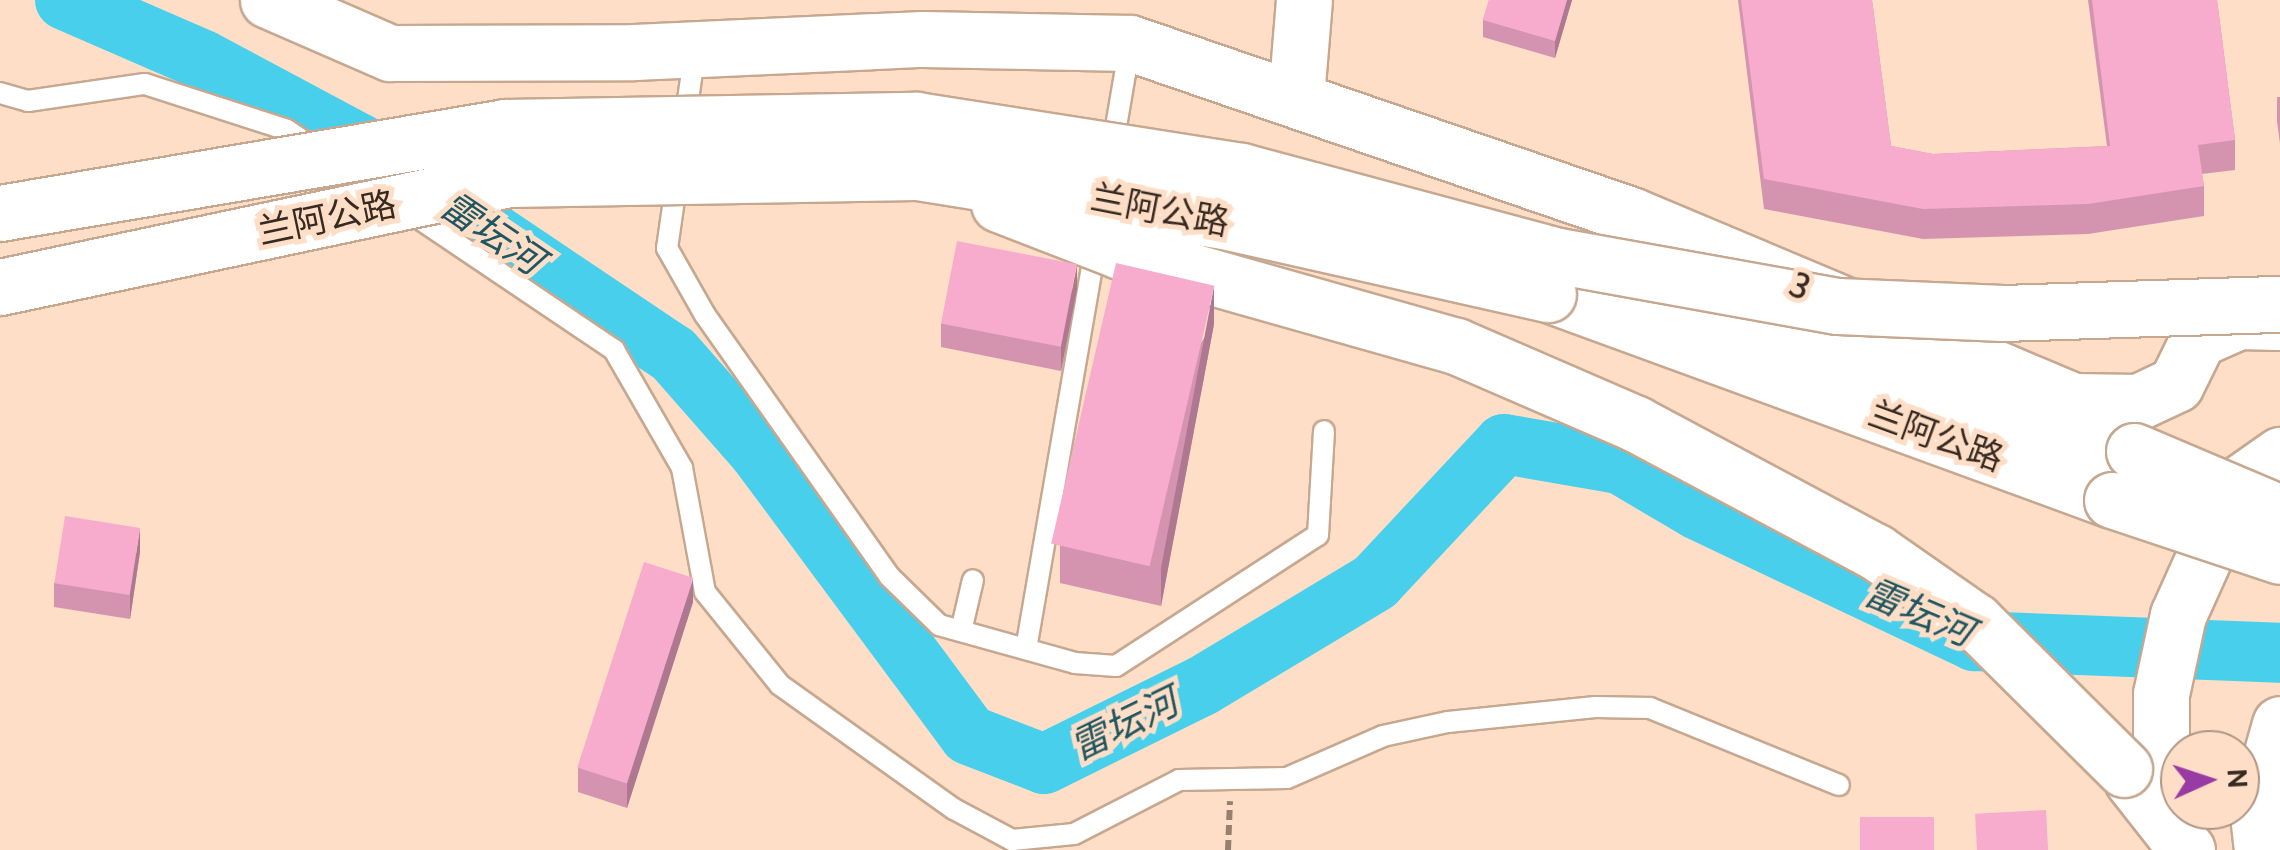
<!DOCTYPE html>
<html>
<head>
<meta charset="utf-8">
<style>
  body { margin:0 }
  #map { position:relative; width:2280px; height:850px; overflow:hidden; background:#fedec6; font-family:Cabin,"Noto Sans SC",sans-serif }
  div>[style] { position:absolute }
  .river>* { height:60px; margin:-30px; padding:0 30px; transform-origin:30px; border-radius:30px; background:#47cfeb }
  .path>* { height:6px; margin-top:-3px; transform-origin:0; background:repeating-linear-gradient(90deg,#968170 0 10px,transparent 0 15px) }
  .roads { filter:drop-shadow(2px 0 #c6a891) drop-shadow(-2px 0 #c6a891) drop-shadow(0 2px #c6a891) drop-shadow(0 -2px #c6a891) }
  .lane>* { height:20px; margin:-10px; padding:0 10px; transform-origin:10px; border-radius:10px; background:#fff }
  .secondary>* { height:55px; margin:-27.5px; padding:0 27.5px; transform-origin:27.5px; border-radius:27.5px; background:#fff }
  .highway>* { height:55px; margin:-27.5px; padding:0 27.5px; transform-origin:27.5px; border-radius:27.5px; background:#fff }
  .bridges { filter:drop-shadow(2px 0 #c6a891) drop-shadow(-2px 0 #c6a891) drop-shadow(0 2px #c6a891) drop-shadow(0 -2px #c6a891) }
  .highway-bridge>* { height:55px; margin:-27.5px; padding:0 27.5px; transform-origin:27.5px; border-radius:27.5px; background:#fff }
  .wall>* { inset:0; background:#d494b0 }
  .shaded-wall>* { inset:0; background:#ad7890 }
  .building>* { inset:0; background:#f7accd; transform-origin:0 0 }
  span { translate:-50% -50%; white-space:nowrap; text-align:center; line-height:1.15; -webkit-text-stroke:10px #fedec6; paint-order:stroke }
  .street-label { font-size:35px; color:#362a21 }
  .water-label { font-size:38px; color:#1e5661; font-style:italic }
  .north { position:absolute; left:2160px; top:730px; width:100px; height:100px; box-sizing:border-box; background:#fedec6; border:2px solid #ae9684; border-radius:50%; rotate:87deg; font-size:28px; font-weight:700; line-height:40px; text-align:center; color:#362a21 }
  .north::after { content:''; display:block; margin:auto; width:35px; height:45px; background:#993ba4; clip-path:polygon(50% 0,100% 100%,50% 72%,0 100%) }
</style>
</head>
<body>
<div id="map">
  <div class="river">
    <div style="left:65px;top:0;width:150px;rotate:23.5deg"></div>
    <div style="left:203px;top:60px;width:178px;rotate:28.1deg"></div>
    <div style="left:360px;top:144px;width:377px;rotate:33.9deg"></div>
    <div style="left:673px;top:354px;width:130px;rotate:48.7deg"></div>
    <div style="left:759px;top:452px;width:352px;rotate:53.4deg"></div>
    <div style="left:969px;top:735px;width:80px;rotate:21.1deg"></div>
    <div style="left:1044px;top:764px;width:176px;rotate:-26.3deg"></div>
    <div style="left:1202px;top:686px;width:202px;rotate:-31deg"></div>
    <div style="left:1375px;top:582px;width:189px;rotate:-46.9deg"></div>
    <div style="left:1504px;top:444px;width:118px;rotate:9.8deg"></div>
    <div style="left:1620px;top:464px;width:91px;rotate:30.5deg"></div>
    <div style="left:1698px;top:510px;width:306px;rotate:25.4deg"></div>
    <div style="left:1974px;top:641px;width:306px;rotate:2.2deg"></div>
  </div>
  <div class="path">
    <div style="left:1228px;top:850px;width:49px;rotate:-87.7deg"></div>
  </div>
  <div class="roads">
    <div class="lane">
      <div style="left:0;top:93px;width:29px;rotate:16deg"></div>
      <div style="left:28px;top:101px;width:118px;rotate:-8.3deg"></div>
      <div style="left:145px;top:84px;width:149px;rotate:17.9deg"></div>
      <div style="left:287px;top:130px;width:36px;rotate:34deg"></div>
      <div style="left:685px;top:121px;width:71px;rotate:-81.9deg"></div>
      <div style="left:1112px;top:150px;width:107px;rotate:-80.3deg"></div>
      <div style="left:677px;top:179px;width:70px;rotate:98.2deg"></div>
      <div style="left:667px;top:248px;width:77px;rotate:60.4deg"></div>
      <div style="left:705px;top:315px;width:319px;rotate:54.8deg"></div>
      <div style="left:889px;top:576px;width:70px;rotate:44.4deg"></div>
      <div style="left:939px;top:625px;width:141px;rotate:15.6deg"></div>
      <div style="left:1075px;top:663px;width:41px;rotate:4.2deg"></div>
      <div style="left:1116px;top:666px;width:241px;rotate:-33deg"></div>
      <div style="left:1318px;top:535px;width:104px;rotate:-86.7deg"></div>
      <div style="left:408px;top:211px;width:249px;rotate:34deg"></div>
      <div style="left:614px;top:350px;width:136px;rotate:60deg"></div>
      <div style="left:682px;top:468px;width:126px;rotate:79.5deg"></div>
      <div style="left:705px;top:592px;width:119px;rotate:51.1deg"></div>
      <div style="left:780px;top:685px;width:214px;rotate:35.5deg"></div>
      <div style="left:954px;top:809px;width:66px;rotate:28.1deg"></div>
      <div style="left:1012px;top:840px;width:62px;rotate:-5.5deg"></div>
      <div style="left:1074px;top:834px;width:118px;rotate:-27.2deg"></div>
      <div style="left:1179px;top:780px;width:108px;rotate:-1.1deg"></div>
      <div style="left:1287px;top:778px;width:105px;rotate:-23.6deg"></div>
      <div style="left:1383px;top:736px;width:66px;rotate:-12.2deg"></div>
      <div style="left:1448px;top:722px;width:148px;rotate:-5.8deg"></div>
      <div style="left:1595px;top:707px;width:55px;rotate:1deg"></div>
      <div style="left:1650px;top:708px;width:204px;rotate:22.2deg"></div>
      <div style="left:961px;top:631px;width:52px;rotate:-76.8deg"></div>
      <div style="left:1026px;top:649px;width:413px;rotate:-80.2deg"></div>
    </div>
    <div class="secondary">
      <div style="left:268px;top:0;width:133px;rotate:23.5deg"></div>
      <div style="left:390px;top:53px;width:244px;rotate:-0.2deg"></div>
      <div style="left:634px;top:52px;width:289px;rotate:-2.6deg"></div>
      <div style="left:923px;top:39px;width:207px;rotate:1.1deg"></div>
      <div style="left:1130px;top:43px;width:530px;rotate:18.95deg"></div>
      <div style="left:1631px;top:215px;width:480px;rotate:22.8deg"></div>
      <div style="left:2074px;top:401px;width:64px;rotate:0.9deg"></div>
      <div style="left:2138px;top:402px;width:42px;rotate:-25.3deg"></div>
      <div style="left:2176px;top:384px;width:50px;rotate:-63.9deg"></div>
      <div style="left:2198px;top:339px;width:45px;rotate:-23.7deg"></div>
      <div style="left:2239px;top:321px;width:41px;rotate:1.4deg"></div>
      <div style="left:1296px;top:97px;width:97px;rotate:-85.3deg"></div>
    </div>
    <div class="highway">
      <div style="left:1658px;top:290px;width:502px;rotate:18.69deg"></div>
      <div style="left:1548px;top:294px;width:600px;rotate:20.06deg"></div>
      <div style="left:2132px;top:780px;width:89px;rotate:51.8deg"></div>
      <div style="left:2180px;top:800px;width:61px;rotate:-108.1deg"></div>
      <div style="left:2161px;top:742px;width:48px;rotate:-90deg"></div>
      <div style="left:2161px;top:694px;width:81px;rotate:-77.9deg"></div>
      <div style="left:2178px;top:615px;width:141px;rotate:-65.8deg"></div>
      <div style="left:2236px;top:486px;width:54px;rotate:-35.2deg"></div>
      <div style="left:2262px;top:850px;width:44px;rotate:-96.5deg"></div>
      <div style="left:2257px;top:806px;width:85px;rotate:-74.3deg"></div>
    </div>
  </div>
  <div class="bridges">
    <div class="highway-bridge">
      <div style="left:999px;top:204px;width:130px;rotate:21.2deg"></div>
      <div style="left:1120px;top:251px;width:349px;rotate:15.8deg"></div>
      <div style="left:1456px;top:346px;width:196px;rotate:23.4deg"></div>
      <div style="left:1636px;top:424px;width:272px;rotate:28.1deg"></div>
      <div style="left:1876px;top:552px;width:121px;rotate:34.9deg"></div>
      <div style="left:1975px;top:621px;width:210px;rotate:44.8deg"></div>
      <div style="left:0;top:213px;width:512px;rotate:-9.66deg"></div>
      <div style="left:505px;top:127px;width:411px;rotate:-1deg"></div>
      <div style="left:916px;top:120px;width:329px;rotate:8.9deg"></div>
      <div style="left:1241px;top:171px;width:329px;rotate:15deg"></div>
      <div style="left:1559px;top:256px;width:283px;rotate:10.2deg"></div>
      <div style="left:1838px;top:306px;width:165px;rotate:2.4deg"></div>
      <div style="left:2003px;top:313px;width:277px;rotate:-1.9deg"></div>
      <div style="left:0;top:287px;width:520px;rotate:-11.98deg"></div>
      <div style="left:509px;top:179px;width:408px;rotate:-1deg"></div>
      <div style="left:917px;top:172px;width:315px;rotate:9.1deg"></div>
      <div style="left:1228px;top:222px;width:328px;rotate:12.7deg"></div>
      <div style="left:2134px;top:451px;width:159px;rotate:23deg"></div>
      <div style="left:2112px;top:500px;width:177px;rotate:18.4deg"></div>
    </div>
  </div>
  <div class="wall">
    <div style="clip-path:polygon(1489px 0,1572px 0,1555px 58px,1483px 37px,1483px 20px)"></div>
    <div style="clip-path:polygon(1738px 0,1872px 0,1891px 146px,1933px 154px,2107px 146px,2088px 0,2217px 0,2235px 140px,2235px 170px,2202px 174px,2204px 186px,2204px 216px,2088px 234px,1923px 239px,1764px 209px)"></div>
    <div style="clip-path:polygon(2277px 97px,2280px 97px,2280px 144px,2277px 121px)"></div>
    <div style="clip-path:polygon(1077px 289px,1061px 371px,941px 347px,941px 323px)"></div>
    <div style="clip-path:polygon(1214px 324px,1161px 606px,1060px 583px,1060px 545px)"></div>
    <div style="clip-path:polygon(140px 552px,130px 619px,54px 607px,54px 583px)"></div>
    <div style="clip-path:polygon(693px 602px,627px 808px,578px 792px,578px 768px)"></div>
  </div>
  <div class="shaded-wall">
    <div style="clip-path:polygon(1567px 0,1572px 0,1555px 58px,1555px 41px)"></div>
    <div style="clip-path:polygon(1077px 265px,1077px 289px,1061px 371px,1061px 347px)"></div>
    <div style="clip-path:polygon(1214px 286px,1214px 324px,1161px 606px,1161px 568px)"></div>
    <div style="clip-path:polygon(140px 528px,140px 552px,130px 619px,130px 595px)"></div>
    <div style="clip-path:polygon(693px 578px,693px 602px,627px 808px,627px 784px)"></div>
  </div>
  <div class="building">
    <div style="clip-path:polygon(1489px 0,1567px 0,1555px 41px,1483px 20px)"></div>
    <div style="clip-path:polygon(1741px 0,1872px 0,1891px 146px,1933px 154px,2110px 146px,2092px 0,2217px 0,2235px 140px,2198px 145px,2204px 186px,2088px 204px,1923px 209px,1764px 179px)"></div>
    <div style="left:957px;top:241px;width:122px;height:84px;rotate:11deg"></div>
    <div style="left:1116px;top:263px;width:101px;height:288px;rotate:13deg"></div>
    <div style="left:65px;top:516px;width:76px;height:68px;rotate:9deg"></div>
    <div style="left:644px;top:562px;width:52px;height:216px;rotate:18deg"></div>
    <div style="left:2046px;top:810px;width:40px;height:71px;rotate:87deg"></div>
    <div style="left:1860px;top:817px;width:74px;height:33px"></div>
  </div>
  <div class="street-label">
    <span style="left:1160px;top:210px;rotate:11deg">兰阿公路</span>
    <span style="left:327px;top:218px;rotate:-12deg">兰阿公路</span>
    <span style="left:1800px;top:286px;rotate:23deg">3</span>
    <span style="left:1936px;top:436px;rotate:20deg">兰阿公路</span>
  </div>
  <div class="water-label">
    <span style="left:492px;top:233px;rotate:34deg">雷坛河</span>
    <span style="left:1919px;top:612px;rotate:23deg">雷坛河</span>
    <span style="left:1124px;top:724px;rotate:-26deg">雷坛河</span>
  </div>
  <div class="north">N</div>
</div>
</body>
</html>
